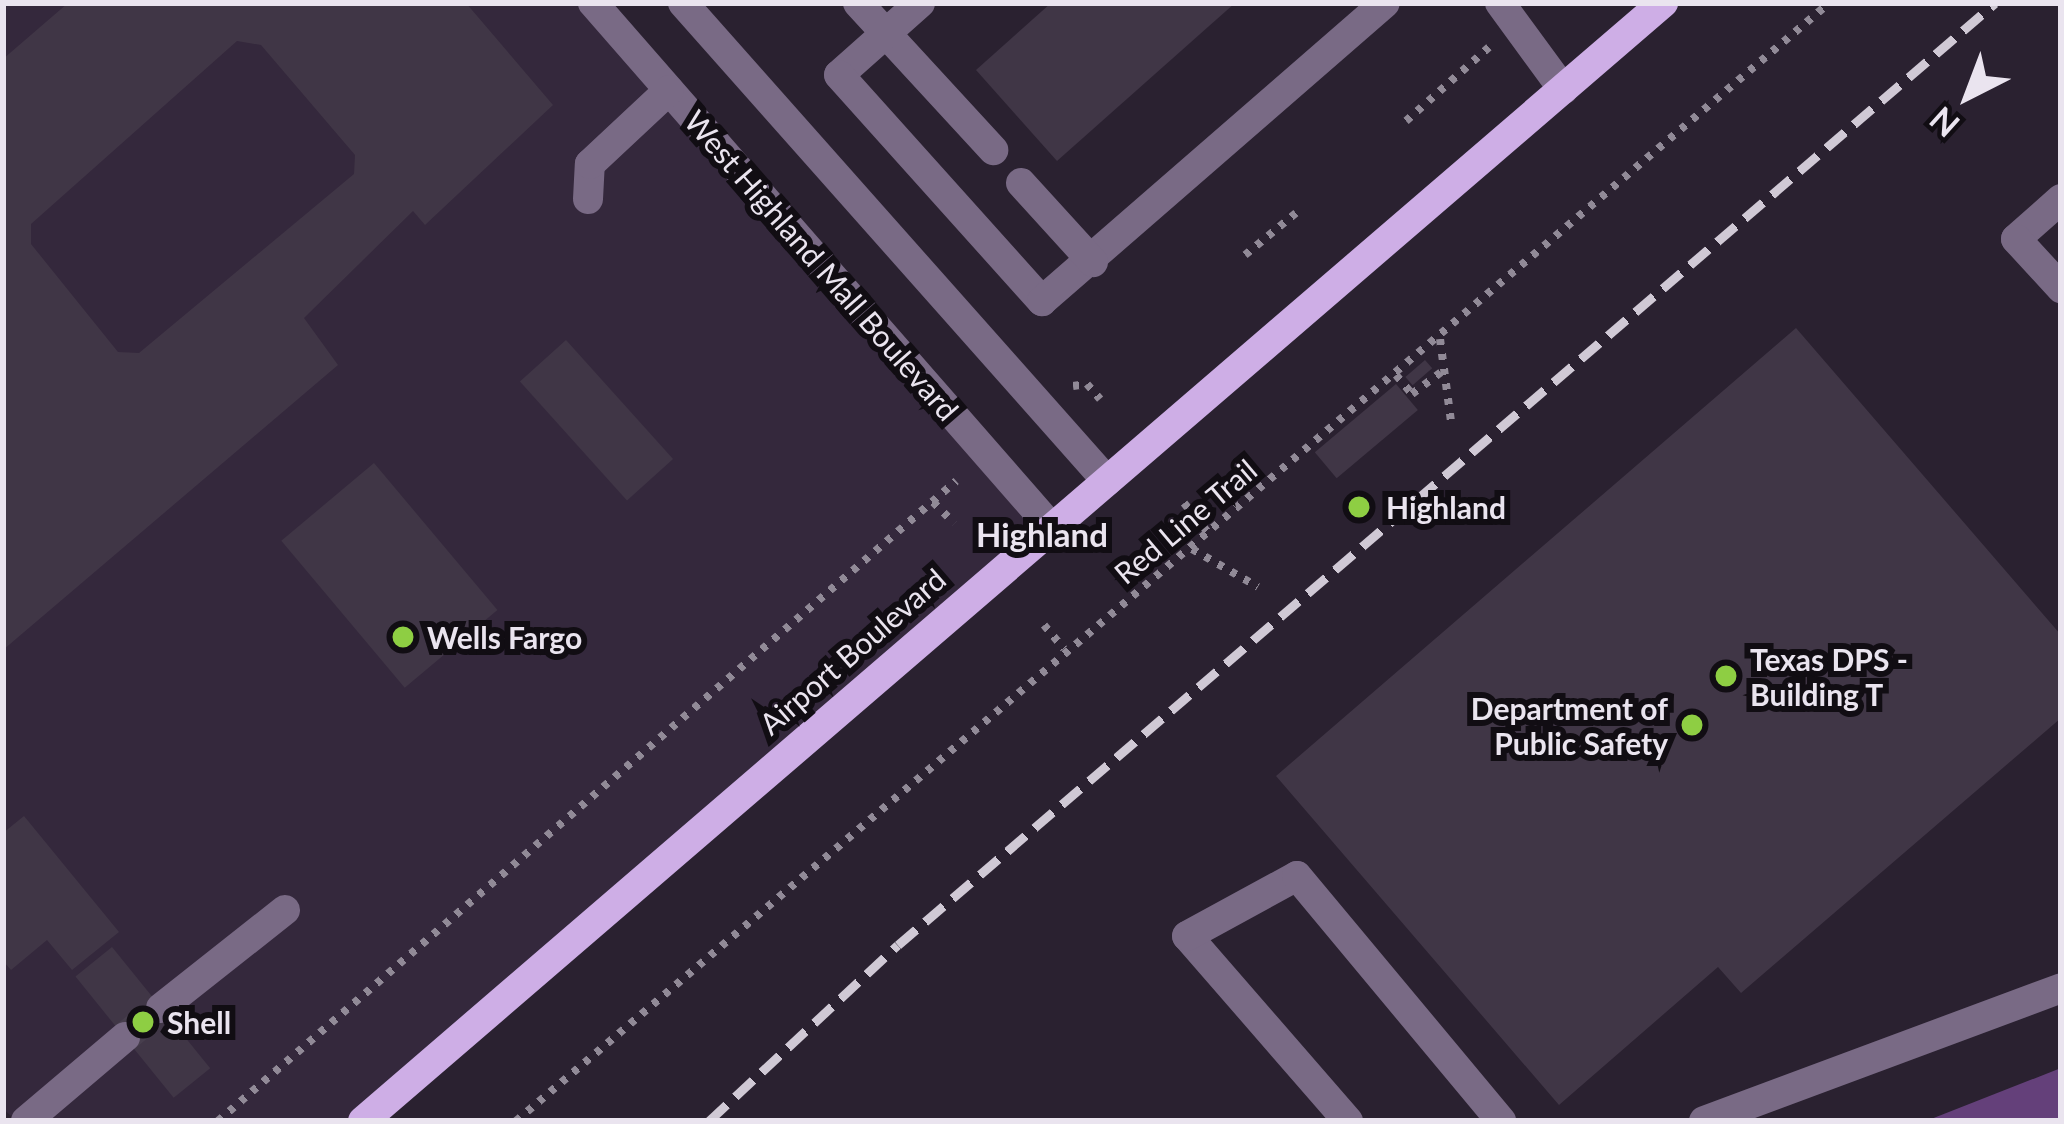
<!DOCTYPE html>
<html>
<head>
<meta charset="utf-8">
<style>
  body { margin:0 }
  #map { position:relative; width:2064px; height:1124px; overflow:hidden; background:#2a2130; font-family:Lato,sans-serif }
  div>[style] { position:absolute }
  .built>* { inset:0; background:#34283c }
  .forest>* { inset:0; background:#64407a }
  .building>* { inset:0; background:#403646; transform-origin:0 0 }
  .minor-tunnel>* { height:30px; margin-top:-15px; transform-origin:0; background:repeating-linear-gradient(90deg,#473e4d 0 30px,transparent 0 45px) }
  .path>* { height:8px; margin-top:-4px; transform-origin:0; background:repeating-linear-gradient(90deg,#918a97 0 6px,transparent 0 15px) }
  .minor>* { height:30px; margin:-15px; padding:0 15px; transform-origin:15px; border-radius:15px; background:#796a85 }
  .major>* { height:30px; margin:-15px; padding:0 15px; transform-origin:15px; border-radius:15px; background:#ceaee6 }
  .rail>* { height:9px; margin-top:-4.5px; transform-origin:0; background:repeating-linear-gradient(90deg,#d0c9d5 0 24px,transparent 0 36px) }
  .dots>* { width:33px; height:33px; translate:-50% -50%; box-sizing:border-box; border:6px solid #110d13; border-radius:50% }
  span { translate:-50% -50%; white-space:nowrap; text-align:center; line-height:1.15; -webkit-text-stroke:12px #110d13; paint-order:stroke }
  .street-label { font-size:30px; color:#eae4ef }
  .poi-label { font-size:30px; color:#eae4ef; font-weight:700 }
  .left { translate:0 -50%; text-align:left }
  .right { translate:-100% -50%; text-align:right }
  .neighbourhood-label { font-size:33px; color:#eae4ef; font-weight:700 }
  .frame { position:absolute; inset:0; border:6px solid #eae4ef; pointer-events:none }
  .north { position:absolute; left:1908px; top:36px; width:120px; height:120px; -webkit-text-stroke:9px #110d13; paint-order:stroke; rotate:222deg; font-size:33px; font-weight:700; line-height:48px; text-align:center; color:#eae4ef }
  .north::after { content:''; display:block; margin:auto; width:42px; height:54px; background:#eae4ef; clip-path:polygon(50% 0,100% 100%,50% 72%,0 100%) }
</style>
</head>
<body>
<div id="map">
  <div class="built">
    <div style="clip-path:polygon(3px 3px,593px 3px,1051px 527px,363px 1121px,17px 1121px,3px 1109px)"></div>
  </div>
  <div class="forest">
    <div style="clip-path:polygon(2061px 1068px,2061px 1121px,1926px 1121px)"></div>
  </div>
  <div class="building">
    <div style="clip-path:polygon(evenodd,68px 3px,466px 3px,553px 105px,425px 225px,413px 211px,304px 318px,338px 365px,3px 650px,3px 59px,68px 3px,237px 41px,261px 45px,355px 155px,354px 174px,139px 353px,118px 352px,31px 244px,31px 224px,237px 41px)"></div>
    <div style="clip-path:polygon(1051px 3px,1235px 3px,1057px 161px,976px 70px)"></div>
    <div style="clip-path:polygon(1796px 328px,2061px 635px,2061px 718px,1741px 993px,1718px 967px,1559px 1105px,1276px 776px)"></div>
    <div style="left:566px;top:340px;width:160px;height:62px;rotate:48deg"></div>
    <div style="left:1425px;top:360px;width:11px;height:26px;rotate:49deg"></div>
    <div style="left:1396px;top:384px;width:34px;height:106px;rotate:50deg"></div>
    <div style="left:374px;top:463px;width:192px;height:121px;rotate:50deg"></div>
    <div style="clip-path:polygon(24px 816px,119px 932px,72px 970px,47px 940px,11px 970px,3px 961px,3px 833px)"></div>
    <div style="left:112px;top:947px;width:156px;height:47px;rotate:51deg"></div>
  </div>
  <div class="minor-tunnel">
    <div style="left:125px;top:1037px;width:46px;rotate:-38.9deg"></div>
  </div>
  <div class="path">
    <div style="left:1406px;top:121px;width:111px;rotate:-41.7deg"></div>
    <div style="left:1245px;top:255px;width:66px;rotate:-39.5deg"></div>
    <div style="left:1440px;top:339px;width:83px;rotate:82.4deg"></div>
    <div style="left:1396px;top:375px;width:25px;rotate:50deg"></div>
    <div style="left:1412px;top:394px;width:36px;rotate:-37deg"></div>
    <div style="left:1073px;top:386px;width:14px;rotate:-8deg"></div>
    <div style="left:1087px;top:384px;width:20px;rotate:49deg"></div>
    <div style="left:933px;top:502px;width:30px;rotate:45deg"></div>
    <div style="left:1184px;top:503px;width:40px;rotate:51deg"></div>
    <div style="left:1192px;top:549px;width:76px;rotate:29.9deg"></div>
    <div style="left:1044px;top:625px;width:31px;rotate:50deg"></div>
    <div style="left:218px;top:1121px;width:977px;rotate:-40.93deg"></div>
    <div style="left:516px;top:1121px;width:1724px;rotate:-40.41deg"></div>
  </div>
  <div class="minor">
    <div style="left:593px;top:3px;width:696px;rotate:48.85deg"></div>
    <div style="left:683px;top:3px;width:639px;rotate:48.43deg"></div>
    <div style="left:858px;top:3px;width:200px;rotate:47.4deg"></div>
    <div style="left:920px;top:3px;width:108px;rotate:138.4deg"></div>
    <div style="left:839px;top:75px;width:304px;rotate:48.1deg"></div>
    <div style="left:1042px;top:301px;width:454px;rotate:-41deg"></div>
    <div style="left:1500px;top:3px;width:107px;rotate:53.8deg"></div>
    <div style="left:1021px;top:183px;width:107px;rotate:47.7deg"></div>
    <div style="left:588px;top:199px;width:35px;rotate:-87deg"></div>
    <div style="left:590px;top:164px;width:108px;rotate:-43.1deg"></div>
    <div style="left:2061px;top:199px;width:60px;rotate:138.4deg"></div>
    <div style="left:2016px;top:239px;width:67px;rotate:47.4deg"></div>
    <div style="left:161px;top:1008px;width:158px;rotate:-38.3deg"></div>
    <div style="left:26px;top:1121px;width:130px;rotate:-40.3deg"></div>
    <div style="left:1348px;top:1121px;width:245px;rotate:-131deg"></div>
    <div style="left:1187px;top:936px;width:125px;rotate:-28.6deg"></div>
    <div style="left:1297px;top:876px;width:319px;rotate:50.2deg"></div>
    <div style="left:1704px;top:1121px;width:381px;rotate:-20.4deg"></div>
  </div>
  <div class="major">
    <div style="left:363px;top:1121px;width:1715px;rotate:-40.7deg"></div>
  </div>
  <div class="rail">
    <div style="left:709px;top:1121px;width:258px;rotate:-43deg"></div>
    <div style="left:898px;top:945px;width:1446px;rotate:-40.65deg"></div>
  </div>
  <div class="dots">
    <div style="left:1359px;top:507px;background:#8ece43"></div>
    <div style="left:403px;top:637px;background:#8ece43"></div>
    <div style="left:1726px;top:676px;background:#8ece43"></div>
    <div style="left:1692px;top:725px;background:#8ece43"></div>
    <div style="left:143px;top:1022px;background:#8ece43"></div>
  </div>
  <div class="street-label">
    <span style="left:822px;top:265px;rotate:49deg">West Highland Mall Boulevard</span>
    <span style="left:1185px;top:521px;rotate:-40deg">Red Line Trail</span>
    <span style="left:852px;top:651px;rotate:-41deg">Airport Boulevard</span>
  </div>
  <div class="poi-label">
    <span class="left" style="left:1386px;top:507px">Highland</span>
    <span class="left" style="left:427px;top:637px">Wells Fargo</span>
    <span class="left" style="left:1750px;top:676px">Texas DPS -<br>Building T</span>
    <span class="right" style="left:1668px;top:725px">Department of<br>Public Safety</span>
    <span class="left" style="left:167px;top:1022px">Shell</span>
  </div>
  <div class="neighbourhood-label">
    <span style="left:1042px;top:535px">Highland</span>
  </div>
  <div class="frame"></div>
  <div class="north">N</div>
</div>
</body>
</html>
